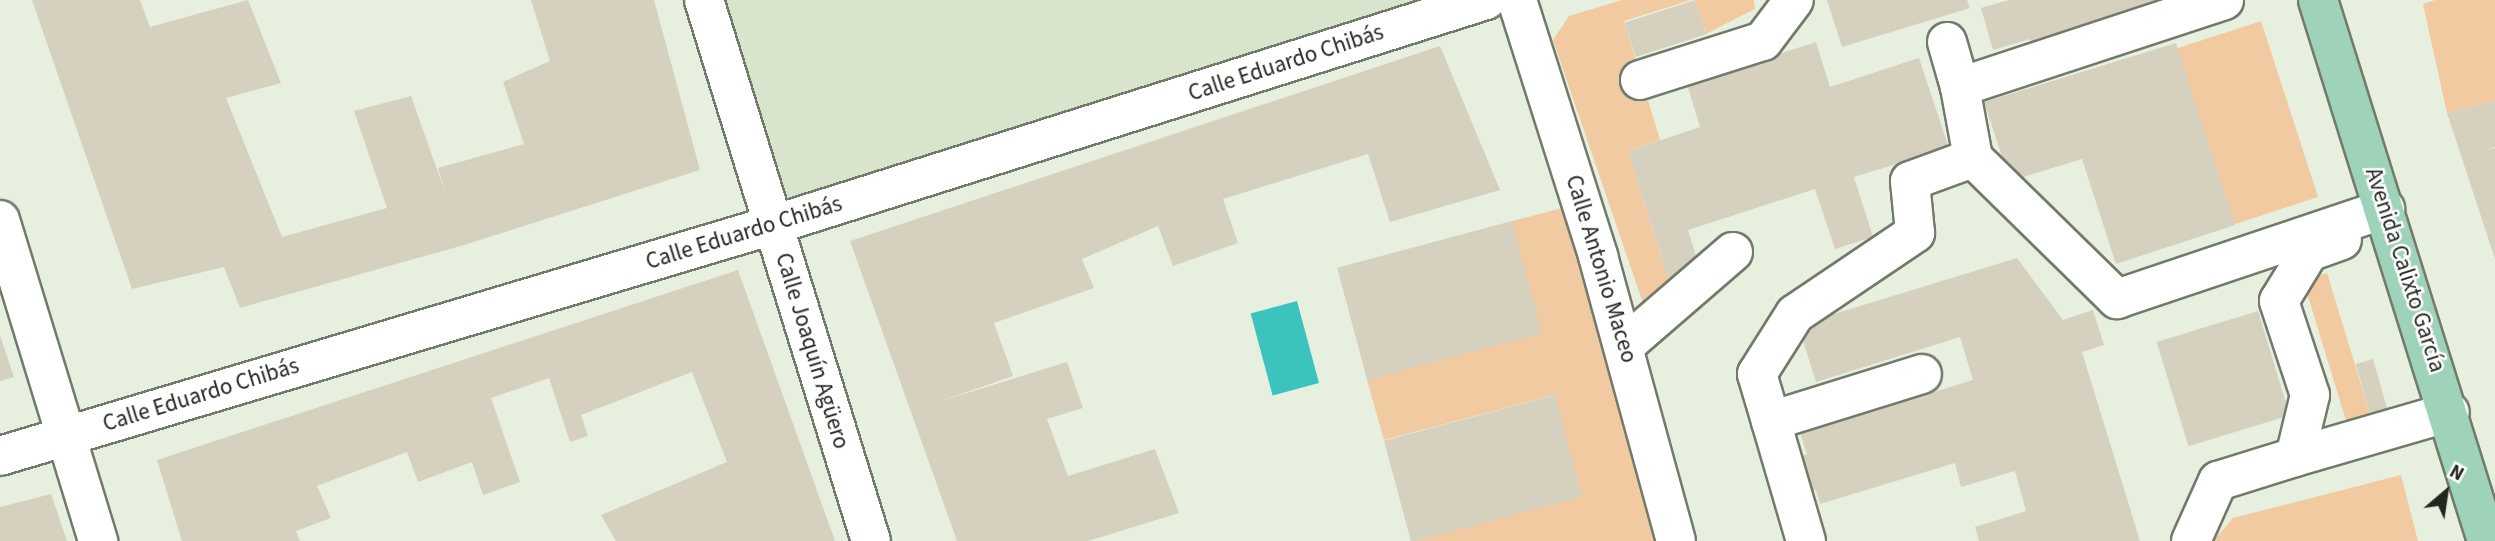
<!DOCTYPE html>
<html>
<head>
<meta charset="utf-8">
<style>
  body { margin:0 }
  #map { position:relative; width:2495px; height:541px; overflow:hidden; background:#e7f0de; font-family:"Source Sans 3",sans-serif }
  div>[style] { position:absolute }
  .built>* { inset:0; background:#d8e4cb }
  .green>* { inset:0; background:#f1caa2; transform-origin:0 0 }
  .water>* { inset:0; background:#3bc3be; transform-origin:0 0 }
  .building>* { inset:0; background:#d5d1be; transform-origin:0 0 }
  .roads { filter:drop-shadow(2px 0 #727a6b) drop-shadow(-2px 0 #727a6b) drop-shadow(0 2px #727a6b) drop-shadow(0 -2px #727a6b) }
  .minor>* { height:38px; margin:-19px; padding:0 19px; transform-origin:19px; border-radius:19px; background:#fff }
  .major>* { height:38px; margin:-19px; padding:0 19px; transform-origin:19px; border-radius:19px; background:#9ed3b9 }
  span { translate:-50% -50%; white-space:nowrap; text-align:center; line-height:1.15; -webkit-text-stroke:5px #fff; paint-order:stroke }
  .street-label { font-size:23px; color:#23261f }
  .north { position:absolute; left:2411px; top:457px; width:70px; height:70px; -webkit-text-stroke:5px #fff; paint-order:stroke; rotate:29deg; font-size:19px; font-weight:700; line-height:28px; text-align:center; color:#23261f }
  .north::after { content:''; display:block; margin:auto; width:24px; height:32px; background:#23261f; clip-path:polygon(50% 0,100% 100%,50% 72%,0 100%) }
</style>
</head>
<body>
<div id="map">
  <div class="built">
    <div style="clip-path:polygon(704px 0,1486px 0,773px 225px)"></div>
  </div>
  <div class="green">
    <div style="clip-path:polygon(1622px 0,1691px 0,1624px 21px,1660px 140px,1628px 151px,1674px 297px,1645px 309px,1553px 40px,1569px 16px)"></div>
    <div style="clip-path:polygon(1695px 0,1754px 0,1755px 9px,1706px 34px)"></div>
    <div style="clip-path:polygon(2435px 0,2495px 0,2495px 101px,2447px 113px,2423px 4px)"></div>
    <div style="left:2261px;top:21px;width:185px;height:88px;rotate:72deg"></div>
    <div style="clip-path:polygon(1562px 208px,1661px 541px,1415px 541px,1582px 496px,1554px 395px,1384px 440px,1367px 380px,1512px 221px)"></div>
    <div style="left:2327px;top:273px;width:150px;height:25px;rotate:73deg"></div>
    <div style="clip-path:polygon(2401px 475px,2418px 541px,2213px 541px,2233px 518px)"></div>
  </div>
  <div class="water">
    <div style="left:1297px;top:301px;width:85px;height:48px;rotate:75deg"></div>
  </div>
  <div class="building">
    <div style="clip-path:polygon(32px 0,140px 0,150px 27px,248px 0,281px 83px,226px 98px,282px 237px,387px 208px,354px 111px,411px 96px,445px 192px,438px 168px,524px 144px,503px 82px,550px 61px,531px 0,654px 0,700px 170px,464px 245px,240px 308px,224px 267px,132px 289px)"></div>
    <div style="left:1695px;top:0;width:36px;height:74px;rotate:72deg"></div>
    <div style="clip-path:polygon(1827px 0,1967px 0,1970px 8px,1842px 47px)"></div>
    <div style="clip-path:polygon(2009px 0,2180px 0,2033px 50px,2030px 39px,1993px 50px,1981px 8px)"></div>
    <div style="clip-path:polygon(1816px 42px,1830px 87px,1919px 58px,1949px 148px,1854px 177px,1873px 237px,1835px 249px,1815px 189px,1688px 230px,1701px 272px,1674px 297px,1628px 151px,1700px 127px,1687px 84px)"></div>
    <div style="clip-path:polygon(2176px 43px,2235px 225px,2116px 264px,2082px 159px,2010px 181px,1984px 102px)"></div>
    <div style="clip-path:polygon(1440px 46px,1500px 190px,1390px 222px,1368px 154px,1223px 199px,1238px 243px,1173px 266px,1158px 226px,1082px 259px,1094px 288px,994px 323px,1013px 376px,938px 402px,1067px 362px,1083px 408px,1047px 419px,1068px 476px,1155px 449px,1179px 513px,1088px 541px,957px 541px,850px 241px)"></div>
    <div style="clip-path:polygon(2495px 101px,2495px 147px,2482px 151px,2495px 148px,2495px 259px,2447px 113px)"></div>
    <div style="left:1512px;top:221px;width:116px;height:181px;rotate:75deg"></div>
    <div style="clip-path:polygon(2017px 258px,2063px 320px,2093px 310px,2104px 345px,2082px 352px,2140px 541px,1979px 541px,1975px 527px,2026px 511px,2015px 471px,1961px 487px,1955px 463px,1820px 504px,1816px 490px,1801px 495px,1790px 460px,1807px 454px,1800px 433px,1973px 380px,1960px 337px,1816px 382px,1798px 325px)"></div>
    <div style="clip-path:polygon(738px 270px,835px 541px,616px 541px,601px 515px,727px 462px,692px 372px,581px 415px,588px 436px,570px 442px,549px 378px,491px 398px,520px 482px,483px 495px,472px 462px,418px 482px,407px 452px,317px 486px,331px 518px,296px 531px,300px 541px,182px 541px,157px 460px)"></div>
    <div style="left:2258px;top:311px;width:109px;height:106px;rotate:73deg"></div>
    <div style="clip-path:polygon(0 335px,14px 377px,0 381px)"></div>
    <div style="left:2373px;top:359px;width:54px;height:18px;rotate:74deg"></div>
    <div style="left:1555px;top:395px;width:105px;height:177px;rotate:75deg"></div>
    <div style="clip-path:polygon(51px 494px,67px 541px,0 541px,0 507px)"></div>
  </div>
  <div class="roads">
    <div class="minor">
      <div style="left:704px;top:0;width:566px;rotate:72.85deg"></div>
      <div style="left:1517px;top:0;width:269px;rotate:72.4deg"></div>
      <div style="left:1598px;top:256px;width:295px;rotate:74.7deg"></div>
      <div style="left:1947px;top:42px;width:47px;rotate:73.9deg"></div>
      <div style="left:1960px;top:87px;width:278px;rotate:-18.2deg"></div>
      <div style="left:1640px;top:80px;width:129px;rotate:-17.6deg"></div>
      <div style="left:1763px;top:41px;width:51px;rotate:-52.9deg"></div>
      <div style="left:1960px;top:87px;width:72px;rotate:79.6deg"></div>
      <div style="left:1973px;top:158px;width:202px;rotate:44.4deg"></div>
      <div style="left:2117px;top:299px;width:283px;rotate:-18.6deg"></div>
      <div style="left:0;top:220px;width:336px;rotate:73deg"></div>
      <div style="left:1624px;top:346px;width:144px;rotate:-40.8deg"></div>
      <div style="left:1771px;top:421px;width:49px;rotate:-106.6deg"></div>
      <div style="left:1757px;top:374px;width:71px;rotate:-57.7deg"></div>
      <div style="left:1795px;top:314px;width:145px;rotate:-34deg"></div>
      <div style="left:1915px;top:233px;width:52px;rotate:-95.5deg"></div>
      <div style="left:1910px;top:181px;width:67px;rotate:-20.1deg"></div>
      <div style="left:0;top:456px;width:807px;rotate:-16.64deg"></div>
      <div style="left:773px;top:225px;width:748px;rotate:-17.51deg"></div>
      <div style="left:2295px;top:457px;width:161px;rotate:-16.2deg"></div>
      <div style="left:1806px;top:541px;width:125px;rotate:-106.3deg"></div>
      <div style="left:1771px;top:421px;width:158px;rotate:-17.3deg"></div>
      <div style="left:2191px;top:541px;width:66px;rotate:-65.8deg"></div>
      <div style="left:2218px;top:481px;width:81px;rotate:-17.3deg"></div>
      <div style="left:2295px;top:457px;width:64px;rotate:-76.4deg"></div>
      <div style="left:2310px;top:395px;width:99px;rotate:-108.3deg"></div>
      <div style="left:2279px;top:301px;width:57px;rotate:-58.5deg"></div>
      <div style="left:2309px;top:252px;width:35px;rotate:-20deg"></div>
    </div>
    <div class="major">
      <div style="left:2318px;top:0;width:567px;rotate:72.65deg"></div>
    </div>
  </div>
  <div class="street-label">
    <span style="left:1286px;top:63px;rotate:-18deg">Calle Eduardo Chibás</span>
    <span style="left:744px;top:233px;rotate:-17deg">Calle Eduardo Chibás</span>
    <span style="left:1601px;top:269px;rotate:73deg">Calle Antonio Maceo</span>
    <span style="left:2405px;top:270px;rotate:72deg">Avenida Calixto García</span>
    <span style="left:812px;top:351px;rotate:73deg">Calle Joaquín Agüero</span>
    <span style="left:201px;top:395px;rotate:-17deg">Calle Eduardo Chibás</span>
  </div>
  <div class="north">N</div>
</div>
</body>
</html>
